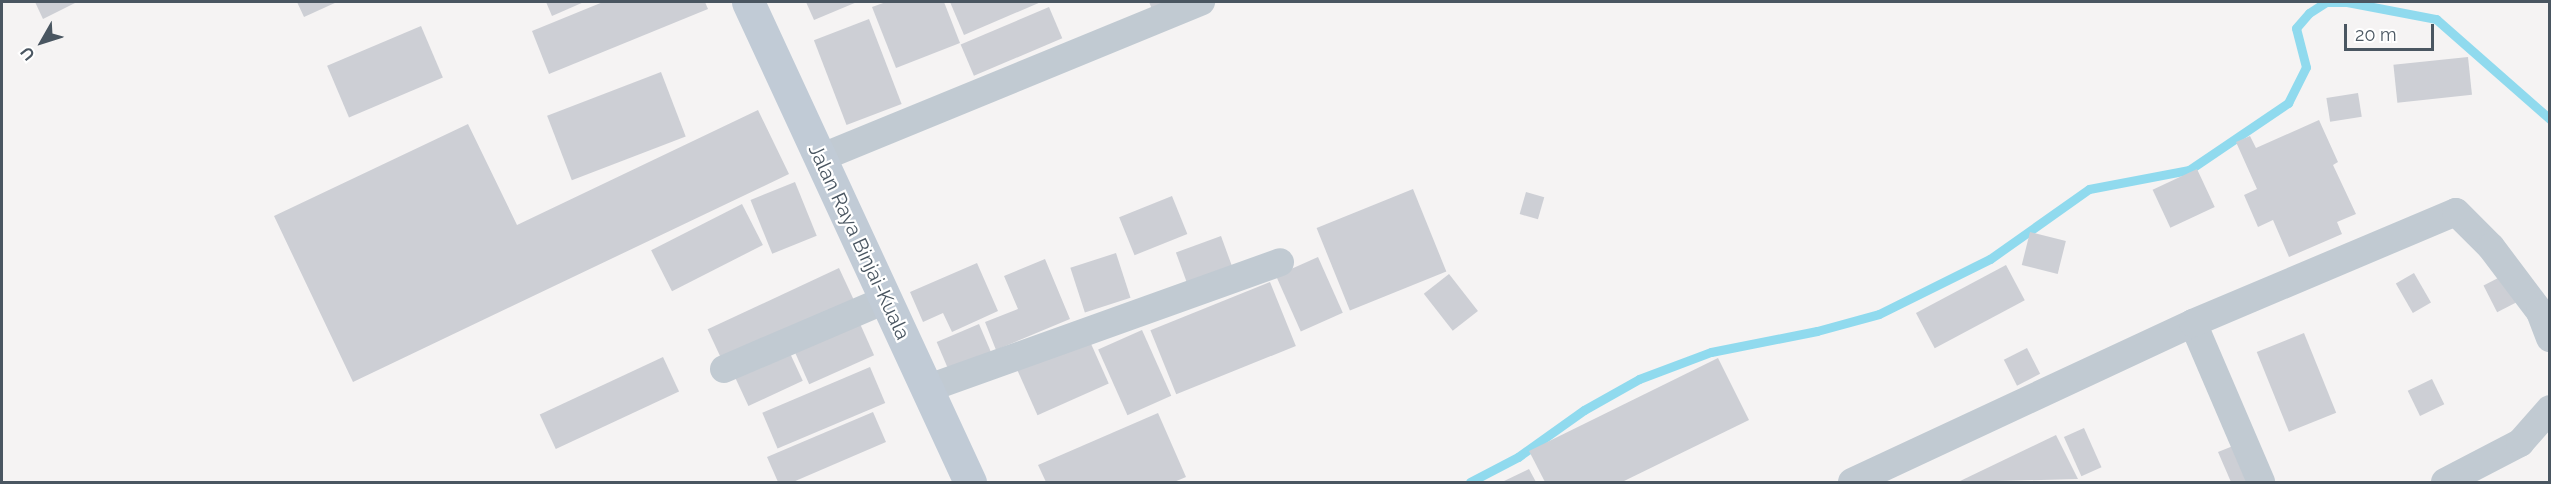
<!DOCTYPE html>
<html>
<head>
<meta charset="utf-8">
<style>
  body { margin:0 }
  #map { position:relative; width:2551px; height:484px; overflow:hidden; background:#f5f3f3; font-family:Raleway,sans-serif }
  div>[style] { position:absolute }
  .stream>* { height:9px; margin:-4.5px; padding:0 4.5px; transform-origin:4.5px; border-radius:4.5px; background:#90daee }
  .building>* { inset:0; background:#cdcfd5; transform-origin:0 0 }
  .minor>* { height:28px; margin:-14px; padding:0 14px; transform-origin:14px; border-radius:14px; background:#c1cad2 }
  .secondary>* { height:33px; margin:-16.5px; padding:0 16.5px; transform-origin:16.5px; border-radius:16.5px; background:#c1cbd6 }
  span { translate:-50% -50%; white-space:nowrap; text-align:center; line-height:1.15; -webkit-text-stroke:4.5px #fff; paint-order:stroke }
  .street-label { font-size:20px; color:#4a5661 }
  .frame { position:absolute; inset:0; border:3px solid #4a5661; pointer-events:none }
  .north { position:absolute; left:12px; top:12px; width:60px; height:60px; -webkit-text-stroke:4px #fff; paint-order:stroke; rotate:231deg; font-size:16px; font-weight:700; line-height:24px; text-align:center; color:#4a5661 }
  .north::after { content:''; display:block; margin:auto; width:21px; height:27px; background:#4a5661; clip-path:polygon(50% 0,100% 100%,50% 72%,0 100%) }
  .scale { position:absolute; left:2344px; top:24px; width:90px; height:27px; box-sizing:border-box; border:3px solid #4a5661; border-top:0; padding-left:8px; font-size:18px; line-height:21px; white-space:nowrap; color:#4a5661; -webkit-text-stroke:4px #fff; paint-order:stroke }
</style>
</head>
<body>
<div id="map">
  <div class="stream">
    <div style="left:2347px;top:2px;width:91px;rotate:10.8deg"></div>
    <div style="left:2436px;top:19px;width:152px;rotate:41.3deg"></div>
    <div style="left:1470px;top:482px;width:54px;rotate:-27.5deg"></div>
    <div style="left:1518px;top:457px;width:81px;rotate:-35.5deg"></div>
    <div style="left:1584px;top:410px;width:63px;rotate:-29.4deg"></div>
    <div style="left:1639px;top:379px;width:77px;rotate:-20.6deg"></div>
    <div style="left:1711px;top:352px;width:108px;rotate:-11.2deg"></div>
    <div style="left:1817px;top:331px;width:64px;rotate:-15.3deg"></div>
    <div style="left:1879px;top:314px;width:124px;rotate:-26.4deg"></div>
    <div style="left:1990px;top:259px;width:121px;rotate:-35.3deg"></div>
    <div style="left:2089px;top:189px;width:102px;rotate:-10.8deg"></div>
    <div style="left:2189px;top:170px;width:120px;rotate:-34.1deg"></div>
    <div style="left:2288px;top:103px;width:40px;rotate:-63.4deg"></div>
    <div style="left:2306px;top:67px;width:40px;rotate:-104.4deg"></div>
    <div style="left:2296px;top:28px;width:20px;rotate:-49deg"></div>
    <div style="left:2309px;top:13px;width:20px;rotate:-33deg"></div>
    <div style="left:2326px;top:2px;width:20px"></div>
  </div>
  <div class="building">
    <div style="clip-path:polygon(35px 2px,77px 2px,43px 19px)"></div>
    <div style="clip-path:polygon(297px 2px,337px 2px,304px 17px)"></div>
    <div style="clip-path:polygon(546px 2px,584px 2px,552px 16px)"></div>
    <div style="clip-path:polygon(603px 2px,705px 2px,708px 9px,549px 74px,532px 31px)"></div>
    <div style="clip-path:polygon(806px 2px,857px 2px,814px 20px)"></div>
    <div style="clip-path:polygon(886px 2px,944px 2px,960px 43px,896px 68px,872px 7px)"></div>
    <div style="clip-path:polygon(950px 2px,1041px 2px,964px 35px)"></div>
    <div style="clip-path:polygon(1149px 2px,1189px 2px,1155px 16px)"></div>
    <div style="left:1049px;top:7px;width:34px;height:96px;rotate:67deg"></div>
    <div style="left:869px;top:19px;width:91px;height:59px;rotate:69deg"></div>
    <div style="left:421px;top:26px;width:56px;height:102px;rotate:67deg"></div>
    <div style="left:2468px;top:57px;width:38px;height:75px;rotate:84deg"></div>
    <div style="left:661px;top:72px;width:69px;height:122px;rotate:69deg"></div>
    <div style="left:2358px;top:93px;width:24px;height:32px;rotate:81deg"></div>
    <div style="clip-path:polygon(758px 110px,789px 174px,353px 382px,274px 216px,468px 124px,517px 225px)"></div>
    <div style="clip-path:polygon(2319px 120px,2338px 162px,2333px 165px,2356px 214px,2337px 222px,2342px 234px,2289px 257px,2273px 220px,2258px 227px,2244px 195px,2257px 189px,2236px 142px,2250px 136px,2256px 148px)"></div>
    <div style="left:2197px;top:169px;width:42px;height:49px;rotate:65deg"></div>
    <div style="left:795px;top:182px;width:58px;height:48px;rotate:68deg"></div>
    <div style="left:1413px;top:189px;width:89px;height:104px;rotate:68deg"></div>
    <div style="left:1526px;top:192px;width:19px;height:23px;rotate:16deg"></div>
    <div style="left:1172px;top:196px;width:41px;height:57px;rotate:68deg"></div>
    <div style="left:742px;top:204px;width:46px;height:102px;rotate:63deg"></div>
    <div style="left:2030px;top:232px;width:37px;height:34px;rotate:14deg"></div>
    <div style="left:1221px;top:236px;width:33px;height:48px;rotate:70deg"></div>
    <div style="left:1116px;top:253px;width:47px;height:48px;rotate:72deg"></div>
    <div style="left:1318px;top:257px;width:61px;height:46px;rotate:66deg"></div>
    <div style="clip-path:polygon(1045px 259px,1070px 319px,996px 350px,985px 322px,1018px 309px,1004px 276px)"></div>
    <div style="clip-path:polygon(977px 263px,998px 311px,952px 332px,943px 313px,923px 322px,910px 292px)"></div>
    <div style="left:2006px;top:265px;width:40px;height:102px;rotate:62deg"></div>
    <div style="left:839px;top:268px;width:41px;height:145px;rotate:65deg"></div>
    <div style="left:2414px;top:273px;width:34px;height:21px;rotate:60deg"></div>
    <div style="left:1449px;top:274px;width:47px;height:32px;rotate:52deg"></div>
    <div style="left:2504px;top:275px;width:30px;height:23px;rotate:63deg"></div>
    <div style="left:1270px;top:282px;width:69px;height:129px;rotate:68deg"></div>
    <div style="left:857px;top:317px;width:42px;height:71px;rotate:66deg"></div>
    <div style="left:979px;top:324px;width:30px;height:46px;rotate:67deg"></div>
    <div style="left:1142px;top:330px;width:72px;height:48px;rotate:66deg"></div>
    <div style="left:2304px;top:333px;width:86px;height:51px;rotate:68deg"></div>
    <div style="left:1088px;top:337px;width:51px;height:78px;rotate:66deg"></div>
    <div style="left:2027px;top:348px;width:29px;height:26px;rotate:63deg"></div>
    <div style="left:788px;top:349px;width:35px;height:60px;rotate:65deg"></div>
    <div style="left:663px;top:357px;width:38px;height:136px;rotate:65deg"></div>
    <div style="clip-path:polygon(1718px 358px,1749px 420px,1622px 482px,1545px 482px,1529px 451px)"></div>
    <div style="left:870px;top:367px;width:39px;height:117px;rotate:67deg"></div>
    <div style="left:2432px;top:379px;width:28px;height:27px;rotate:64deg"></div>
    <div style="clip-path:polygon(873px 412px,886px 442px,793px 482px,778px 482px,767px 457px)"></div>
    <div style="clip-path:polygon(1158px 413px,1186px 477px,1174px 482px,1046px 482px,1038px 465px)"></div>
    <div style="left:2084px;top:428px;width:43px;height:22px;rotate:66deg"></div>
    <div style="clip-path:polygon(2056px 435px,2078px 479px,1958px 482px)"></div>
    <div style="clip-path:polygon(2238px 444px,2254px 482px,2231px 482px,2218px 452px)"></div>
    <div style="clip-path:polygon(1529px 469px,1536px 482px,1502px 482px)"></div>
  </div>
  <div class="minor">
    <div style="left:820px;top:158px;width:412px;rotate:-22.3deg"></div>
    <div style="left:2193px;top:323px;width:173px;rotate:66.8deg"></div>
    <div style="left:724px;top:369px;width:175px;rotate:-23.2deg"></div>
    <div style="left:926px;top:389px;width:376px;rotate:-19.7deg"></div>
    <div style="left:1852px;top:482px;width:376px;rotate:-25deg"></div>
    <div style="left:2193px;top:323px;width:285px;rotate:-22.9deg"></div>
    <div style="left:2456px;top:212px;width:49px;rotate:45deg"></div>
    <div style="left:2491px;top:247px;width:81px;rotate:53deg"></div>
    <div style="left:2540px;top:312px;width:28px;rotate:69deg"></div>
    <div style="left:2445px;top:482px;width:85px;rotate:-27.5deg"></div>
    <div style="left:2520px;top:443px;width:45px;rotate:-48.6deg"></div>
  </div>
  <div class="secondary">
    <div style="left:748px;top:2px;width:529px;rotate:65.18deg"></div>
  </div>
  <div class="street-label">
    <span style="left:859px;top:242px;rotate:65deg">Jalan Raya Binjai-Kuala</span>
  </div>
  <div class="frame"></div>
  <div class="north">U</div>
  <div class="scale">20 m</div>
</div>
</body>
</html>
